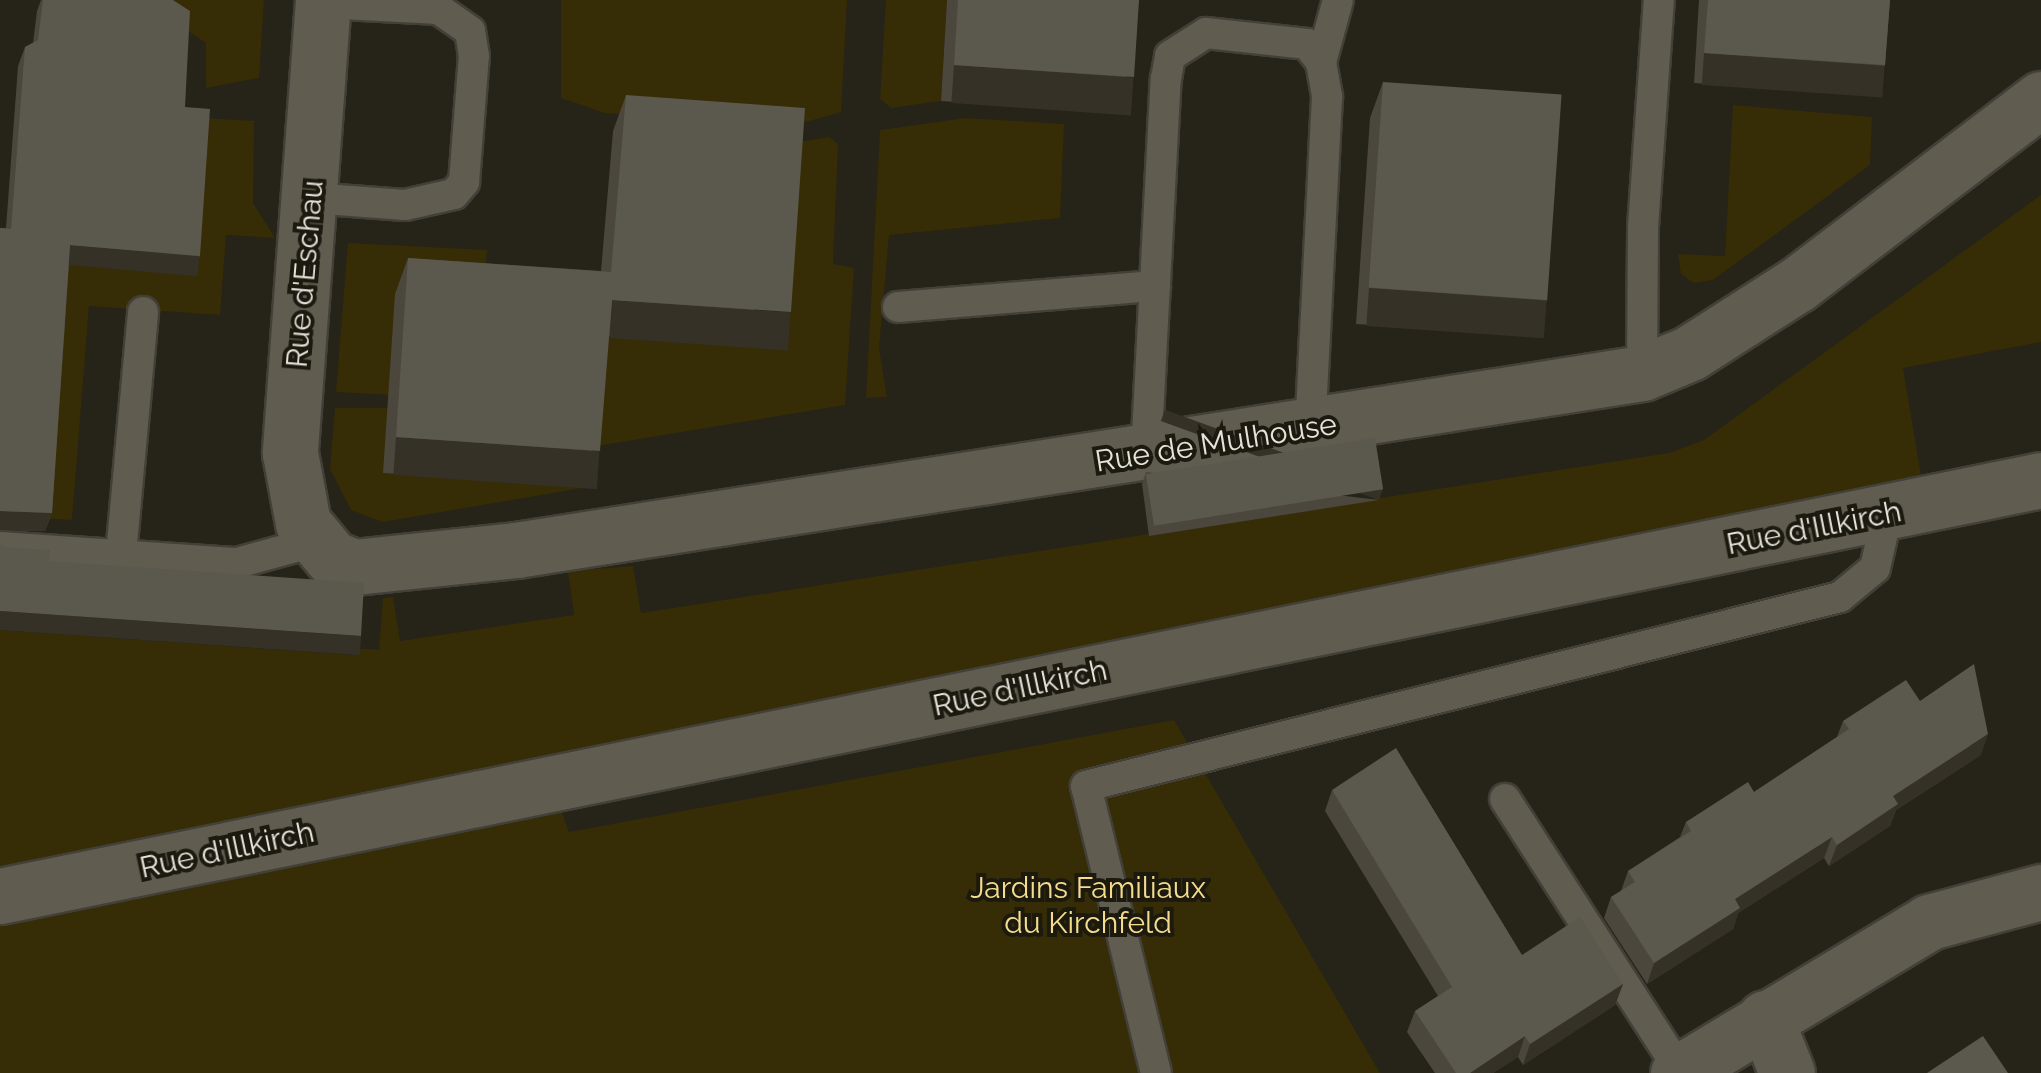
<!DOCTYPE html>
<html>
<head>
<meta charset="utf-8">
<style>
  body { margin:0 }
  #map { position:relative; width:2041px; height:1073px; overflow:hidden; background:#262319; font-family:Raleway,sans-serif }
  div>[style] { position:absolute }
  .green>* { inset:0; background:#362c06 }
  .roads { filter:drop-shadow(2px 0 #424038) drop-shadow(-2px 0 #424038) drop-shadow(0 2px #424038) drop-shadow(0 -2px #424038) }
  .service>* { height:30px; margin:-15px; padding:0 15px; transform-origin:15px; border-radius:15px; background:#605c50 }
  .minor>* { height:55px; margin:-27.5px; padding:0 27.5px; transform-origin:27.5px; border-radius:27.5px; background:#605c50 }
  .wall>* { inset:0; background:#4b473c }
  .shaded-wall>* { inset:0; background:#353127; transform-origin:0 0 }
  .building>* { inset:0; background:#5b584d; transform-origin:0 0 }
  span { translate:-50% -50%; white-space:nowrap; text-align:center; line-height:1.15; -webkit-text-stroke:8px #1c190f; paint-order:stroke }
  .street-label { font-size:30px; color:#e5e3dc }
  .park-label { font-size:30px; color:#f4dc8b }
</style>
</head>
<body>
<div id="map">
  <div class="green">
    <div style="clip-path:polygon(142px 0,264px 0,259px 78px,206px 88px,206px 43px)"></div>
    <div style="clip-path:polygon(561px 0,847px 0,841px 112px,792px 126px,605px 113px,561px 98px)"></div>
    <div style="clip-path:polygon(886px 0,947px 0,941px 101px,891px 108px,880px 99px)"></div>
    <div style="clip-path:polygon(1733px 105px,1872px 117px,1870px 165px,1713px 280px,1694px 283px,1681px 274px,1678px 254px,1725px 256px)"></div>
    <div style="clip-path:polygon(204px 118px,254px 121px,253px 203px,275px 238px,226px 235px,220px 315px,89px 306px,72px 520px,0 516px,0 479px,64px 250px)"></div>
    <div style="clip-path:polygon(966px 118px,1064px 124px,1060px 218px,889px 235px,879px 348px,887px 397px,866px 398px,880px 130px)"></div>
    <div style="clip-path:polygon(829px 137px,838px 144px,833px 264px,854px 268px,845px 405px,591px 447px,599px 336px,778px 348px,792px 143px)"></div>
    <div style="clip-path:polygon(2041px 195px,2041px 342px,1903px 368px,1922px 481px,544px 761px,569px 832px,1174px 720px,1380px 1073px,0 1073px,0 630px,353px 655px,354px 648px,379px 650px,383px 598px,393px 597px,400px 641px,574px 615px,568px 571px,633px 566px,641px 613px,1669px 453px,1704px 440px)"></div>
    <div style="clip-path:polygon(348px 243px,487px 250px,483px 300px,389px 395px,336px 392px)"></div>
    <div style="clip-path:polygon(335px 408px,388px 408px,384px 473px,588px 487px,383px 522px,351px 510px,330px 469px)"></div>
  </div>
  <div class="roads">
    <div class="service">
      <div style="left:1321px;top:62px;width:64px;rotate:-74.7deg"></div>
      <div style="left:311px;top:198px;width:94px;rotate:4.3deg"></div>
      <div style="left:405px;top:205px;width:50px;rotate:-12.7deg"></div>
      <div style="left:454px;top:194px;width:16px;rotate:-50deg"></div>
      <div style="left:464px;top:182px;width:126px;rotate:-85.5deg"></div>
      <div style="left:474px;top:56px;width:25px;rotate:-99deg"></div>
      <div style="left:470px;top:31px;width:38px;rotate:-145deg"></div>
      <div style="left:439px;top:9px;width:117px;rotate:-177.1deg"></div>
      <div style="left:898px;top:307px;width:258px;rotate:-4.7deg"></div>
      <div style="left:1642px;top:373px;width:146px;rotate:-89.6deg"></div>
      <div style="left:1643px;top:227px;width:228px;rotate:-86deg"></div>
      <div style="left:1146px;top:455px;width:377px;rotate:-87deg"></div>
      <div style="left:1166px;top:79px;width:23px;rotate:-80deg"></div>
      <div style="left:1170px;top:56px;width:43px;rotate:-32.6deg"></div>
      <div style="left:1206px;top:33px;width:102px;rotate:6.2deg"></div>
      <div style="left:1307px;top:44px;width:23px;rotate:52deg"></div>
      <div style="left:1321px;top:62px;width:36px;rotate:80deg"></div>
      <div style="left:1327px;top:97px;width:331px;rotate:92.9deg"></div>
      <div style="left:0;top:547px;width:238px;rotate:3.9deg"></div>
      <div style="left:237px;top:563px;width:83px;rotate:-15.4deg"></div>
      <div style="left:121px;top:555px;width:244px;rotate:-84.8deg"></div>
      <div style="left:1505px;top:799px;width:323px;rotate:57.2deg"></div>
      <div style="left:1156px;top:1073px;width:295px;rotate:-103.7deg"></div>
      <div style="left:1086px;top:786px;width:777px;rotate:-14.07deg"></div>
      <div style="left:1840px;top:597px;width:45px;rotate:-39.6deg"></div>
      <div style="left:1875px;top:568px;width:54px;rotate:-77.2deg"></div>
    </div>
    <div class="minor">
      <div style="left:323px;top:0;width:454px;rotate:94.2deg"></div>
      <div style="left:290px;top:453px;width:71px;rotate:79.5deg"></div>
      <div style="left:303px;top:523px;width:45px;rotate:50.4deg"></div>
      <div style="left:332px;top:558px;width:24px;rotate:22deg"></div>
      <div style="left:354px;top:567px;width:163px;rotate:-6deg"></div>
      <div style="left:516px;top:550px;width:1140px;rotate:-8.93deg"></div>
      <div style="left:1642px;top:373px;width:52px;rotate:-22.6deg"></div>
      <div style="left:1690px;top:353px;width:128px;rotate:-32.6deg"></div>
      <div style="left:1798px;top:284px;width:305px;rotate:-37.3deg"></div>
      <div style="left:0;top:896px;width:2083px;rotate:-11.52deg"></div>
      <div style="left:1765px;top:1018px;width:59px;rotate:68.2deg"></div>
      <div style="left:1678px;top:1073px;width:293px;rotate:-31deg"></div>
      <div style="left:1929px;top:922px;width:116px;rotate:-15deg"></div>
    </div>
  </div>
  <div class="wall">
    <div style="clip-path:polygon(41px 0,173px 0,200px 256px,193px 274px,69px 264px,52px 513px,45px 531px,0 530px,0 228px,6px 228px,18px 66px,25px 47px,33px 43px,37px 11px)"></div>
    <div style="clip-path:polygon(947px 0,1139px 0,1121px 113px,941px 101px)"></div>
    <div style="clip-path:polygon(1699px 0,1890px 0,1885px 65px,1874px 95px,1694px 83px)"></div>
    <div style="clip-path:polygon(1383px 82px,1547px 300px,1534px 336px,1356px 324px,1370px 118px)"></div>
    <div style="clip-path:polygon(626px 95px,777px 348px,609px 336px,587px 487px,383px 473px,395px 294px,408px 258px,601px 271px,613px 131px)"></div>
    <div style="clip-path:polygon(1146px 472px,1379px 500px,1149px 536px,1142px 484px)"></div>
    <div style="clip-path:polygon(1920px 701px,1981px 755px,1896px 810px,1890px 826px,1829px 866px,1824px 858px,1738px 913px,1733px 929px,1647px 984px,1604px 918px,1611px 897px,1621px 891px,1628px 871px,1680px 837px,1686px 822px,1754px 792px,1837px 737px,1843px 721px)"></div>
    <div style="clip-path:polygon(1332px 790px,1522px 955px,1623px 984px,1615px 1005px,1523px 1065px,1518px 1057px,1493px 1073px,1435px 1073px,1407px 1032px,1415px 1011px,1438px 996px,1325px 811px)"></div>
  </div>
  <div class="shaded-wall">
    <div style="left:1704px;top:53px;width:181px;height:32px;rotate:4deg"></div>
    <div style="left:954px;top:65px;width:180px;height:38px;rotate:4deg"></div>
    <div style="left:70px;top:245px;width:130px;height:20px;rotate:5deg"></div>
    <div style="left:1369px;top:288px;width:178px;height:38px;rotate:4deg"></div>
    <div style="left:612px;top:300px;width:179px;height:38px;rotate:4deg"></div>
    <div style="left:396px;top:437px;width:204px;height:38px;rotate:4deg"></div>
    <div style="left:1383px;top:489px;width:12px;height:232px;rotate:110deg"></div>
    <div style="clip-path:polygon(0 511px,52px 513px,45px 531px,0 530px)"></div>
    <div style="left:0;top:611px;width:362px;height:19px;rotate:4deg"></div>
    <div style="clip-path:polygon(1988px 734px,1981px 755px,1896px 810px,1890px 826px,1829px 866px,1837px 845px,1893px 796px)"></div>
    <div style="clip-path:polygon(1832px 837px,1824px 858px,1738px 913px,1733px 929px,1647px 984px,1654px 963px,1735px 899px)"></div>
    <div style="clip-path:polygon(1623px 984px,1615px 1005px,1523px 1065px,1530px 1044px)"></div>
    <div style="clip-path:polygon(1525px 1036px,1518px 1057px,1493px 1073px,1470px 1073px)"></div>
  </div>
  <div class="building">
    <div style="clip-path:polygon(43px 0,173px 0,190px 11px,185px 107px,210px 109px,200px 256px,70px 245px,52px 513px,0 511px,0 228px,11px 229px,25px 47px,38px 40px)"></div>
    <div style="clip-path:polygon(958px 0,1139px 0,1134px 77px,954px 65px)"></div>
    <div style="clip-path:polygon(1708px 0,1890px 0,1885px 65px,1704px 53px)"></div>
    <div style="left:1383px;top:82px;width:179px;height:206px;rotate:4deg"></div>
    <div style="clip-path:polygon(626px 95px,805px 108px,791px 312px,612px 300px,600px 451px,396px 437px,408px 258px,611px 272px)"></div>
    <div style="left:1375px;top:438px;width:52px;height:232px;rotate:81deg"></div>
    <div style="clip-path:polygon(0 544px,5px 547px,50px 550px,49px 561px,364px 583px,361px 636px,0 611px)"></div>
    <div style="clip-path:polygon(1974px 664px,1988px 734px,1893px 796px,1898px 804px,1837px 845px,1832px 837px,1735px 899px,1740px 908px,1654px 963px,1611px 897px,1635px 882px,1628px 871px,1691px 831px,1686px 822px,1748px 782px,1754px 792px,1849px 729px,1843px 721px,1906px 680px,1920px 701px)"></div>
    <div style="clip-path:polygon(1396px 748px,1522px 955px,1580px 917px,1623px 984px,1530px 1044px,1525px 1036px,1470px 1073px,1456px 1073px,1415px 1011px,1452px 987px,1332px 790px)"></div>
    <div style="clip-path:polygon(1983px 1036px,2008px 1073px,1927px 1073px)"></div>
  </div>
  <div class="street-label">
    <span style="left:305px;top:274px;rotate:-85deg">Rue d'Eschau</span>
    <span style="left:1216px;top:443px;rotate:-9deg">Rue de Mulhouse</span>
    <span style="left:1814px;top:528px;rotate:-11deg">Rue d'Illkirch</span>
    <span style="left:1020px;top:688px;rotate:-12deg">Rue d'Illkirch</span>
    <span style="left:227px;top:850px;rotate:-12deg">Rue d'Illkirch</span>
  </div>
  <div class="park-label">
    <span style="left:1088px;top:905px">Jardins Familiaux<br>du Kirchfeld</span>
  </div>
</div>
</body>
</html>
